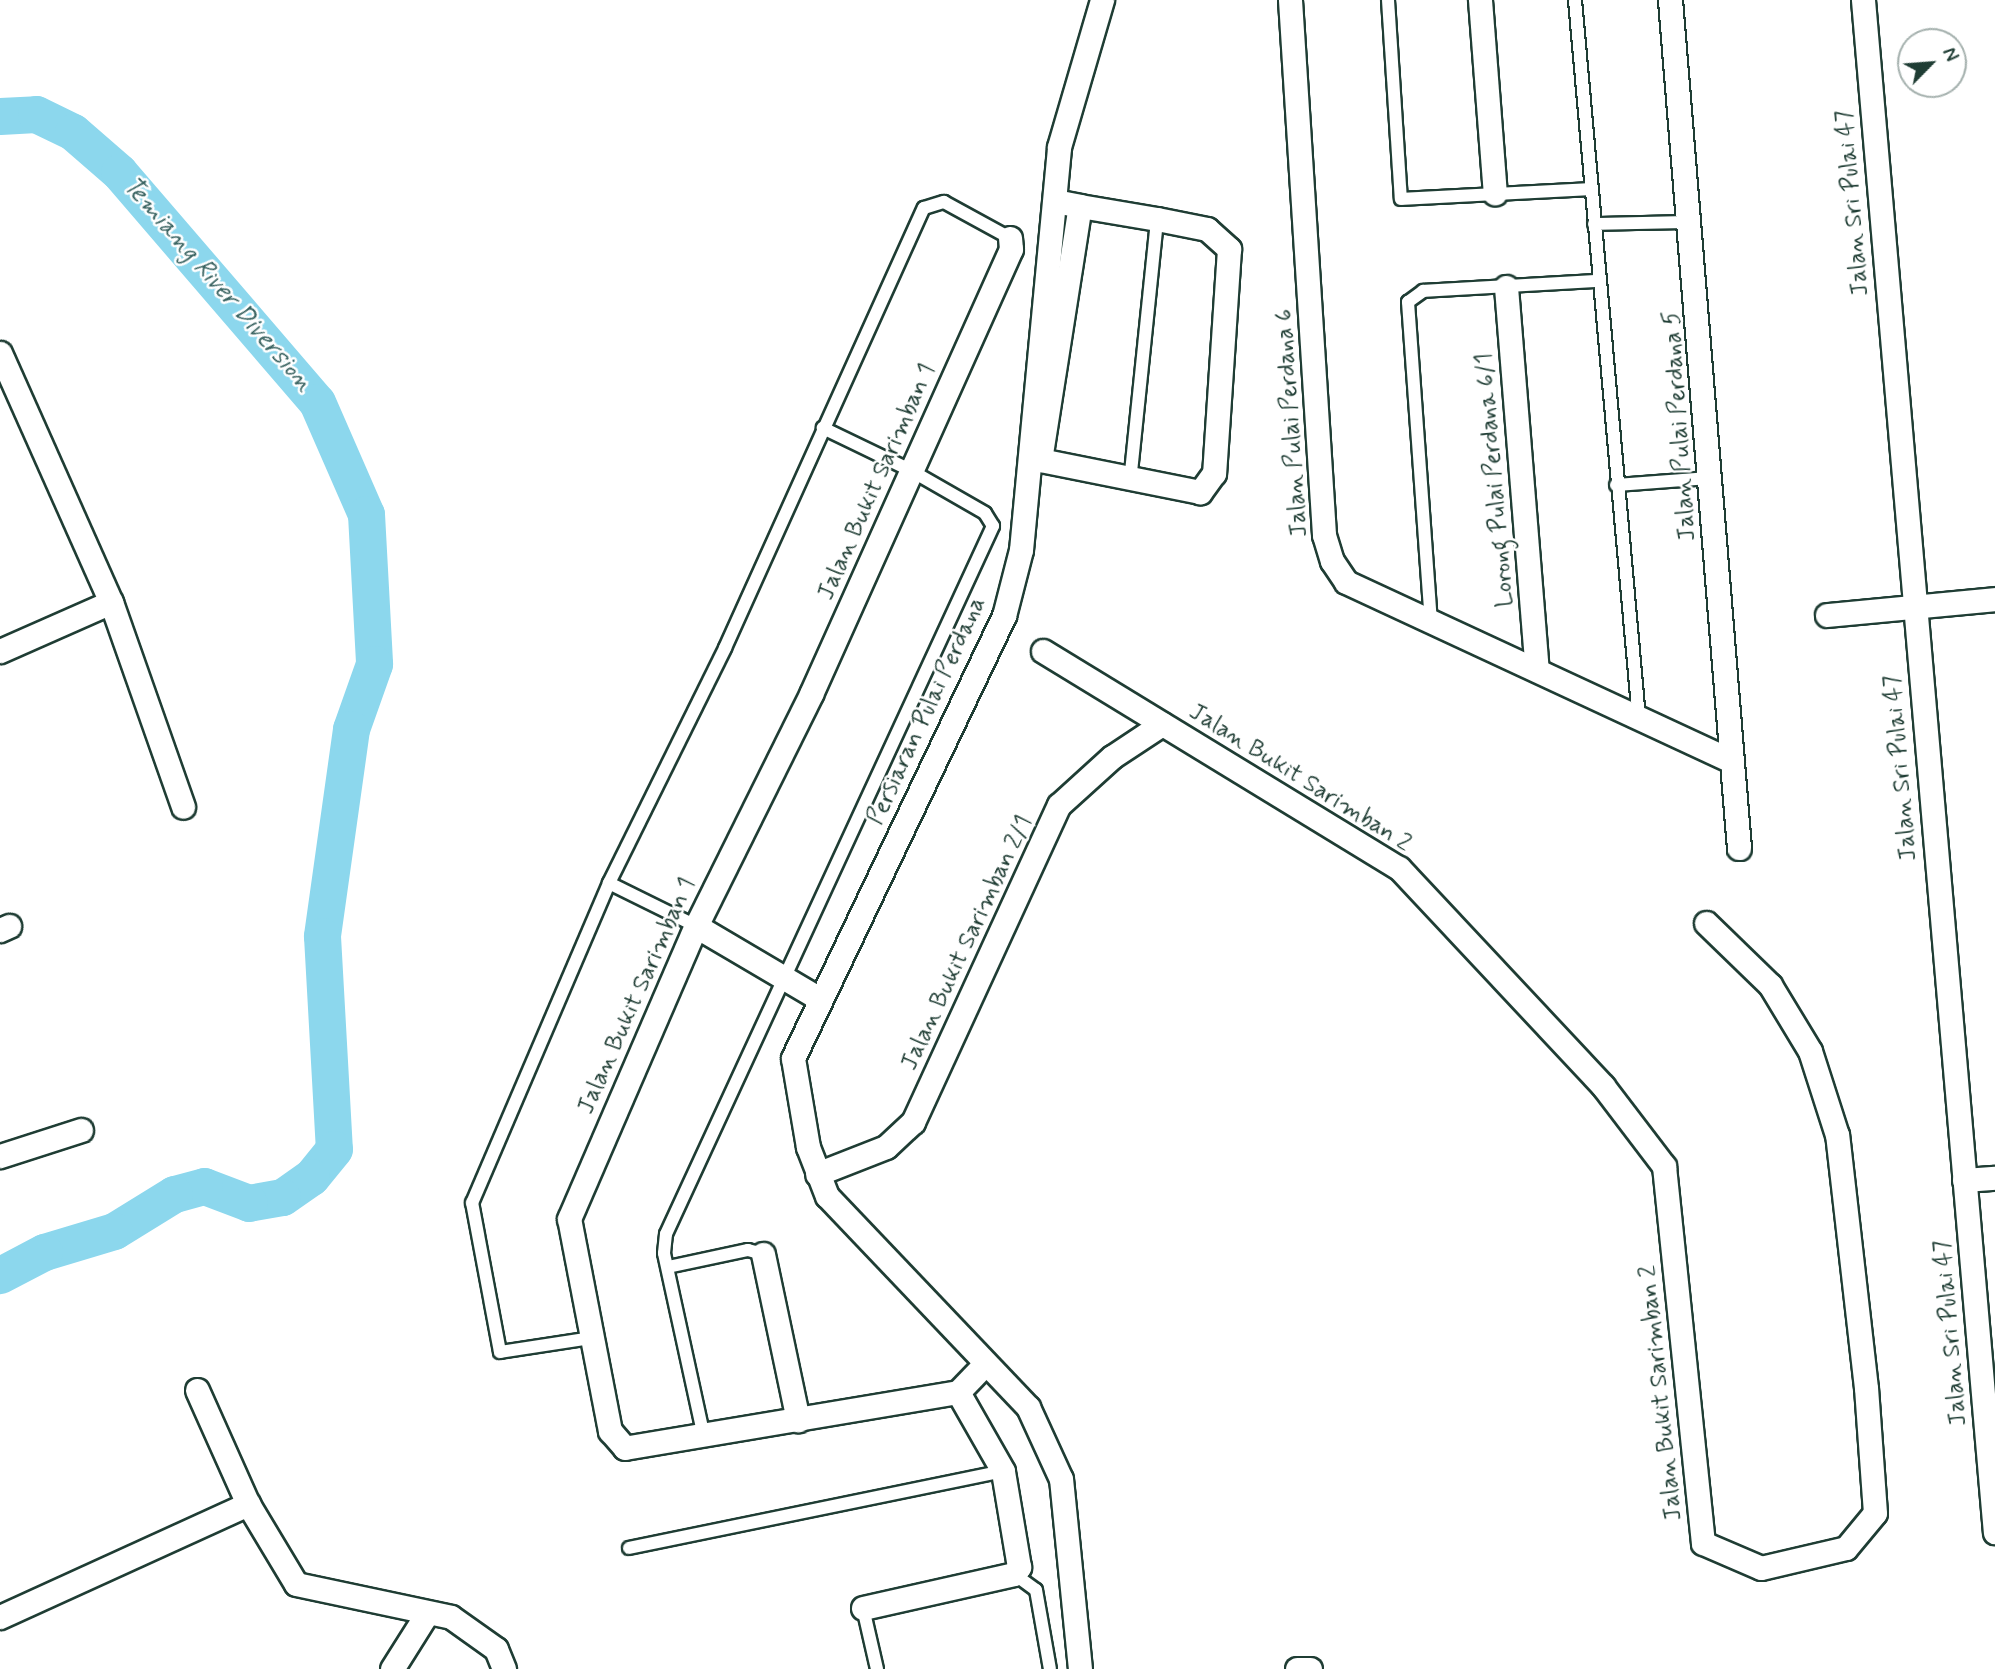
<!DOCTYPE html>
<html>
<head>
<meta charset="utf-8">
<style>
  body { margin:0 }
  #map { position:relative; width:1995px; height:1669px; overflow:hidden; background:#fff; font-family:Mynerve,sans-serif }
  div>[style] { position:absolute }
  .river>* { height:37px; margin:-18.5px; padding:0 18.5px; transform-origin:18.5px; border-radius:18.5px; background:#8cd7ed }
  .roads { filter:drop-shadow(2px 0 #1f3d34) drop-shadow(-2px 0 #1f3d34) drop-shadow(0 2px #1f3d34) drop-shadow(0 -2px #1f3d34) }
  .service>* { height:12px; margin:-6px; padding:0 6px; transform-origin:6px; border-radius:6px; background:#fff }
  .minor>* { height:23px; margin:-11.5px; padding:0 11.5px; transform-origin:11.5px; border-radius:11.5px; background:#fff }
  span { translate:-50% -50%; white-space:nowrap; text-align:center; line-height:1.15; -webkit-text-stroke:5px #fff; paint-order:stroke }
  .street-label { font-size:24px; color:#1f3d34 }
  .water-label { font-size:26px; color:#3a6462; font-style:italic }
  .north { position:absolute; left:1897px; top:28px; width:70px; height:70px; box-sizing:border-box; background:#fff; border:2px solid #a5b1ae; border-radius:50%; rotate:65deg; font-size:19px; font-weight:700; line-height:28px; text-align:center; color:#1f3d34 }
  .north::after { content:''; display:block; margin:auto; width:24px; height:32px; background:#1f3d34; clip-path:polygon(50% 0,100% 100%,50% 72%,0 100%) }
</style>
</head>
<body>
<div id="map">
  <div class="river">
    <div style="left:0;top:116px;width:36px;rotate:-3deg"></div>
    <div style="left:36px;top:114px;width:41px;rotate:25.9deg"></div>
    <div style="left:73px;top:132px;width:61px;rotate:41deg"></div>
    <div style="left:119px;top:172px;width:303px;rotate:49.3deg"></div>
    <div style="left:317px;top:402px;width:122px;rotate:66.4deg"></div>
    <div style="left:366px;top:514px;width:150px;rotate:86.9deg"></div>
    <div style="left:374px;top:664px;width:69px;rotate:109.5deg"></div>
    <div style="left:351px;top:729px;width:209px;rotate:98deg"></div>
    <div style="left:322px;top:936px;width:213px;rotate:86.8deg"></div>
    <div style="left:334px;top:1149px;width:36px;rotate:129deg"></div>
    <div style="left:311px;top:1177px;width:35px;rotate:145deg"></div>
    <div style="left:282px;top:1197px;width:34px;rotate:170deg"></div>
    <div style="left:249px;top:1203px;width:48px;rotate:-159.3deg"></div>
    <div style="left:204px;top:1186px;width:31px;rotate:165deg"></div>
    <div style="left:174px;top:1194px;width:70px;rotate:148.3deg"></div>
    <div style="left:114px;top:1231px;width:73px;rotate:163.3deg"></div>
    <div style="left:44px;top:1252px;width:50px;rotate:152.4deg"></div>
  </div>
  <div class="roads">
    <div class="service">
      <div style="left:1388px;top:0;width:199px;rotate:86.3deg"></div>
      <div style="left:1401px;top:199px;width:190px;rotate:-3deg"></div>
      <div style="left:1575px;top:0;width:722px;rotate:84.91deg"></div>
      <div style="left:1594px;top:224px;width:97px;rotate:-1.2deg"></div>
      <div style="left:1130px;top:482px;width:264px;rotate:-84.1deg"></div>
      <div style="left:1616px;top:485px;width:94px;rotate:-4.3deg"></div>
      <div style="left:1431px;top:623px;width:322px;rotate:-94.1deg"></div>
      <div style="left:1408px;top:302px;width:19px;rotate:-36deg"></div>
      <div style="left:1423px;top:291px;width:175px;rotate:-3.3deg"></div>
      <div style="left:609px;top:883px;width:97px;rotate:26.3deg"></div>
      <div style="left:668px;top:1267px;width:82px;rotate:-12deg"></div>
      <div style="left:748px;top:1250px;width:16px;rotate:15deg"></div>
      <div style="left:591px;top:1338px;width:92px;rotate:171.3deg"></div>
      <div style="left:500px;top:1352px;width:152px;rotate:-100.6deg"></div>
      <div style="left:472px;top:1203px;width:348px;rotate:-66.8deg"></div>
      <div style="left:609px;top:883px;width:262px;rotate:-63.7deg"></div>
      <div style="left:725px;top:648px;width:483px;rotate:-65.7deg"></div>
      <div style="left:924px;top:208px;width:21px;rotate:-17deg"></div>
      <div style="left:944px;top:202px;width:75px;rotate:28.6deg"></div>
      <div style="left:704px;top:1437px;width:188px;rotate:-102.3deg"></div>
      <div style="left:664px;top:1253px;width:19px;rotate:-84deg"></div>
      <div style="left:666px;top:1234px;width:780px;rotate:-65.21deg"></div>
      <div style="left:993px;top:526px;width:15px;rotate:-122deg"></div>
      <div style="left:985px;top:513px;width:86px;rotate:-150.2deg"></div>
      <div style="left:910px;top:470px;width:97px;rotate:-154.2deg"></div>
      <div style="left:629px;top:1548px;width:382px;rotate:-11.6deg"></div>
      <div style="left:1014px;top:1574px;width:27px;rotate:36deg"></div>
      <div style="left:1036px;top:1590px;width:80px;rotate:80deg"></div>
      <div style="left:863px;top:1608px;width:63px;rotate:77.1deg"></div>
    </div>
    <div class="minor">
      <div style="left:1290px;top:0;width:536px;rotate:86.36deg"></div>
      <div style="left:1324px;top:535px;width:27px;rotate:73deg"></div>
      <div style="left:1332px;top:561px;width:25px;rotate:56deg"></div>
      <div style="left:1346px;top:582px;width:425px;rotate:24.9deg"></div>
      <div style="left:1480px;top:0;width:194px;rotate:85.6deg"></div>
      <div style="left:1670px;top:0;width:851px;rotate:85.35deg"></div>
      <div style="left:1863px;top:0;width:1538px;rotate:85.08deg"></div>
      <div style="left:1055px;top:201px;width:25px;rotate:11deg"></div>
      <div style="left:1080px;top:206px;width:78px;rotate:9.6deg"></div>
      <div style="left:1157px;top:219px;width:51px;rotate:11.3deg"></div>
      <div style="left:1207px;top:229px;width:30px;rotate:42deg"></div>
      <div style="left:1229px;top:249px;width:225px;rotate:93.8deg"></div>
      <div style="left:1214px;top:473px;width:24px;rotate:126deg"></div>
      <div style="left:1200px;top:492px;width:163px;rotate:-168.7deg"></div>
      <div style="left:1040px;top:460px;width:257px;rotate:-81.1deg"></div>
      <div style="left:1506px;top:287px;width:383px;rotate:85.4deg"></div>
      <div style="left:0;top:353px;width:273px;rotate:66deg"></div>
      <div style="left:111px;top:602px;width:217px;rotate:70.6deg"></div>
      <div style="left:1827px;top:615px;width:169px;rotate:-5.4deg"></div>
      <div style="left:0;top:651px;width:121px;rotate:-23.8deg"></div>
      <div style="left:1043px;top:651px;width:417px;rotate:31.4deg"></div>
      <div style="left:1399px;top:868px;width:299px;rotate:46.9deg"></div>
      <div style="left:1603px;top:1086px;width:101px;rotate:52.7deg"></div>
      <div style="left:1664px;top:1166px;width:379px;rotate:84.1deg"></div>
      <div style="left:1703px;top:1543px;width:63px;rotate:23.3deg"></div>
      <div style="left:1761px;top:1568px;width:87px;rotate:-13.2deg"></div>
      <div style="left:1846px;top:1548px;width:45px;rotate:-50.4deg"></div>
      <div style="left:1875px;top:1513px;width:125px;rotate:-94.1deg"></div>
      <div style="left:1866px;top:1388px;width:255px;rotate:-96.5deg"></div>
      <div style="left:1837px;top:1135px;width:88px;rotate:-107.8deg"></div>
      <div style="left:1810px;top:1051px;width:77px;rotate:-121.2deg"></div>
      <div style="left:1770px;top:985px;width:89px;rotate:-135.9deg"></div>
      <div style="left:696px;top:926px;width:142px;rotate:30.5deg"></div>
      <div style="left:0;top:930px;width:10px;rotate:-24deg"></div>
      <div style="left:0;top:1156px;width:85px;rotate:-17.8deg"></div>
      <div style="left:817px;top:1174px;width:74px;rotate:-21.4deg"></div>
      <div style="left:886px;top:1147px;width:37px;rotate:-43deg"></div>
      <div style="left:913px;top:1122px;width:349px;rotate:-65.3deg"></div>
      <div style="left:1059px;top:805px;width:72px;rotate:-42.2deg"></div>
      <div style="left:1112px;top:757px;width:60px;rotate:-33.4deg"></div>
      <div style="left:1964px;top:1180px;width:31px;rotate:-4deg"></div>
      <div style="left:763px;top:1254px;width:170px;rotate:78.1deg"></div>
      <div style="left:984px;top:1365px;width:37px;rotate:134deg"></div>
      <div style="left:958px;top:1392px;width:338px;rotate:170.5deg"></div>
      <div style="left:625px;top:1448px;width:23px;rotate:-131deg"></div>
      <div style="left:610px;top:1431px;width:216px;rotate:-100.9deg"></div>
      <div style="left:569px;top:1219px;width:319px;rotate:-66.6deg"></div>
      <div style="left:696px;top:926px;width:259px;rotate:-63.6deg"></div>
      <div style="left:811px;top:694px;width:488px;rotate:-65.8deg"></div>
      <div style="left:1011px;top:249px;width:11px;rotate:-95deg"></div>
      <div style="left:197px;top:1390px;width:125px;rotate:65.9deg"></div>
      <div style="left:248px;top:1504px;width:93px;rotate:59deg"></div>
      <div style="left:296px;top:1584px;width:158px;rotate:12deg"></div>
      <div style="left:451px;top:1617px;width:55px;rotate:35.4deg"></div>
      <div style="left:496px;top:1649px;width:22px;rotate:68deg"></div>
      <div style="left:863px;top:1608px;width:155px;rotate:-12.7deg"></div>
      <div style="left:1014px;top:1574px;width:9px;rotate:-54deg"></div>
      <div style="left:1019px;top:1567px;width:97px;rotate:-99.5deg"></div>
      <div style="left:1003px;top:1471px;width:91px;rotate:-119.7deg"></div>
      <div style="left:0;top:1617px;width:273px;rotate:-24.5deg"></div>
      <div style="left:392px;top:1669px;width:64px;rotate:-57.8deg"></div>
      <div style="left:1080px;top:1669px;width:191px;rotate:-95.7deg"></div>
      <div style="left:1061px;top:1479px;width:79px;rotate:-114.6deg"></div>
      <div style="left:1028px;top:1407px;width:291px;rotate:-133.6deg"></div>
      <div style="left:827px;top:1196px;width:53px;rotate:-111.2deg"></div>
      <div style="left:808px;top:1147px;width:90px;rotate:-99.6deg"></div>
      <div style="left:793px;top:1058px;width:490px;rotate:-64.5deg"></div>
      <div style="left:1004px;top:616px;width:68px;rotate:-75.6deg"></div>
      <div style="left:1021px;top:550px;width:405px;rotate:-84.6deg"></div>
      <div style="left:1059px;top:147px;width:153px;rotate:-73.7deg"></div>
      <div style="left:1297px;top:1669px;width:13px"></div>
    </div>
  </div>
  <div class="street-label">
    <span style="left:1853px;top:203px;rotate:-95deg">Jalan Sri Pulai 47</span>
    <span style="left:1292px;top:423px;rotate:-94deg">Jalan Pulai Perdana 6</span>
    <span style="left:1680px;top:426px;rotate:-94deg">Jalan Pulai Perdana 5</span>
    <span style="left:1495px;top:480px;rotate:-95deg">Lorong Pulai Perdana 6/1</span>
    <span style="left:877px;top:482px;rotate:-66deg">Jalan Bukit Sarimban 1</span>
    <span style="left:927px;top:711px;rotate:-65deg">Persiaran Pulai Perdana</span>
    <span style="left:1901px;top:768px;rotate:-95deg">Jalan Sri Pulai 47</span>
    <span style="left:1300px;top:778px;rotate:32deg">Jalan Bukit Sarimban 2</span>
    <span style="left:967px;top:943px;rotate:-65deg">Jalan Bukit Sarimban 2/1</span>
    <span style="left:637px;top:996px;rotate:-66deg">Jalan Bukit Sarimban 1</span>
    <span style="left:1951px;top:1333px;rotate:-95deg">Jalan Sri Pulai 47</span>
    <span style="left:1661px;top:1393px;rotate:-96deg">Jalan Bukit Sarimban 2</span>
  </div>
  <div class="water-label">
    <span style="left:217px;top:285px;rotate:49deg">Temiang River Diversion</span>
  </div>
  <div class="north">N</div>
</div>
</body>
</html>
